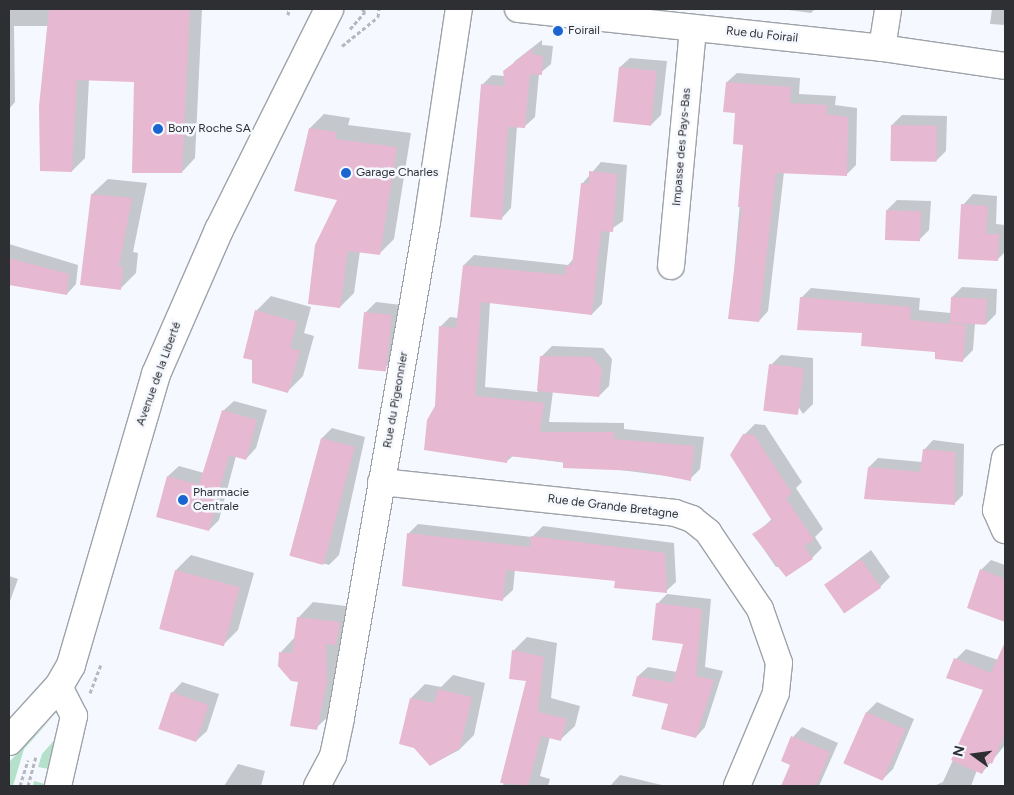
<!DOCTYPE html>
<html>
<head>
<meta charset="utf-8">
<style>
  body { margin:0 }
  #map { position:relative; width:1014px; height:795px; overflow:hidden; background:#f5f9ff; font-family:Figtree,sans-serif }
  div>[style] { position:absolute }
  .green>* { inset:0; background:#b5e1ca }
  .shadow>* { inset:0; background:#0003 }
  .building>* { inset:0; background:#e7b8d1; transform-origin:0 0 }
  .path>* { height:3px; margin-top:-1.5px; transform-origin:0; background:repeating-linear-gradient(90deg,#b5b8bd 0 4px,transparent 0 6.5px) }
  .roads { filter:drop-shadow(1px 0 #9ea3a9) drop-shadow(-1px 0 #9ea3a9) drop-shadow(0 1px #9ea3a9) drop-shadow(0 -1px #9ea3a9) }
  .minor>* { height:26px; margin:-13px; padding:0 13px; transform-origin:13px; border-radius:13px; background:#fff }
  .tertiary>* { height:28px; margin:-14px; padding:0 14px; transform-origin:14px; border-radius:14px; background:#fff }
  .dots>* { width:14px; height:14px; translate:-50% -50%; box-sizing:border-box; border:2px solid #f5f9ff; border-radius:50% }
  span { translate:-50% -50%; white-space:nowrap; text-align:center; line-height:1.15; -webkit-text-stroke:5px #f5f9ff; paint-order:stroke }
  .poi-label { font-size:12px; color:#2e2f32 }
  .left { translate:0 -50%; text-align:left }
  .street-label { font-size:12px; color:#2e2f32 }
  .frame { position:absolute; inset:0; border:10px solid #2e2f32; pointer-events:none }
  .north { position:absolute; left:949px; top:730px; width:50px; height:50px; -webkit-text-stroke:4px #f5f9ff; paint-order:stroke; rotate:284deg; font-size:14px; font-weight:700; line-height:20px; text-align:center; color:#2e2f32 }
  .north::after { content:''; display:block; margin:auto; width:18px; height:22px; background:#2e2f32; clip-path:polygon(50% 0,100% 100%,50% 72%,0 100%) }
</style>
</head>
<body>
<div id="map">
  <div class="green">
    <div style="clip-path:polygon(53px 717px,24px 749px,13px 786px,9px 786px,10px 761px)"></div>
    <div style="clip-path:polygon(58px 736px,48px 786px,33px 786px,34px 781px,45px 784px,49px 769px,38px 767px,42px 754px)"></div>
  </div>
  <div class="shadow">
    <div style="clip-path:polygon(9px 9px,202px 9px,195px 158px,182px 172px,135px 81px,89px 79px,85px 158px,72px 171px,49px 26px,14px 26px,15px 102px,9px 109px)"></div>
    <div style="clip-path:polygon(781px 9px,815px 9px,811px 13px)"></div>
    <div style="clip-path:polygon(992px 9px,1005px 9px,1005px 25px,990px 24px)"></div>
    <div style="clip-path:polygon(542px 40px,542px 45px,553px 46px,551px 64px,539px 74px,535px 117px,524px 127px,517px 126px,511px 208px,501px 219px,482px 85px,492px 75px,505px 76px,515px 61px)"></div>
    <div style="clip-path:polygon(630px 58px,667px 61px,661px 115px,651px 125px,620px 67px)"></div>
    <div style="clip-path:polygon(737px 73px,800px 78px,799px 94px,836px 96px,835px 105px,857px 108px,856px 165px,846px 175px,784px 172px,768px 311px,759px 321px,730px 318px,745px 144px,727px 82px)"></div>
    <div style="clip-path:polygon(324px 114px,350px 118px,348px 125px,411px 133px,394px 239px,380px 253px,360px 251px,354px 293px,340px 307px,339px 199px,310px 128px)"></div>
    <div style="clip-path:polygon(902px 115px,947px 116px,946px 151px,936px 161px,892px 125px)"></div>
    <div style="clip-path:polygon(601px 162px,627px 165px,623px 221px,610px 230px,602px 304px,592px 314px,490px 302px,485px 387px,538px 392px,542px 356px,552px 346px,603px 348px,612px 359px,609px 386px,599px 396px,553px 391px,549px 422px,624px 423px,624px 429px,704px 437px,700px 469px,690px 479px,513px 456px,507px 461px,436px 406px,440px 327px,450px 317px,458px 318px,464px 265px,474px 255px,568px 265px,574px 258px,582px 184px)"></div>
    <div style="clip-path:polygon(108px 179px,147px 183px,133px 252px,138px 253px,136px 273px,120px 289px,92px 194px)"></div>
    <div style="clip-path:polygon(973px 194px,997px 196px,996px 224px,1005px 225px,1005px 252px,997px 260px,963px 205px)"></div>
    <div style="clip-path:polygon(897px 200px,931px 201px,929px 230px,919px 240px,887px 210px)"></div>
    <div style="clip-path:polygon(9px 244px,78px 265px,76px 284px,67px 294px,9px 284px)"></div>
    <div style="clip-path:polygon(962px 287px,997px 289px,996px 314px,986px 324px,975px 323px,973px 350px,963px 360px,863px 332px,801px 298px,811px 288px,920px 298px,919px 310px,951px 313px,952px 297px)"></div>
    <div style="clip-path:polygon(271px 296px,311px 307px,304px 333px,314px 336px,303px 376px,288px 391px,256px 311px)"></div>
    <div style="clip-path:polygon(376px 302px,401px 305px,392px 361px,382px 371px,366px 312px)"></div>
    <div style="clip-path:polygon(781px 355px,813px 358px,813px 404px,803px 414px,771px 365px)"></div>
    <div style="clip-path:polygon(234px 401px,267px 410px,256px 448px,246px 459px,236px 456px,219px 520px,209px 530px,168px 476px,179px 466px,204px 473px,223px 411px)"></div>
    <div style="clip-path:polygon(755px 424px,765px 425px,802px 482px,796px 488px,823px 529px,815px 537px,822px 548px,812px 558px,776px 567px,754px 535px,772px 519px,744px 435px)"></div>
    <div style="clip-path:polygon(332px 428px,365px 437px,339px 555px,329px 565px,294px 555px,322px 438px)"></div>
    <div style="clip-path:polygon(933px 440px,964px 444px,963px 495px,954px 504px,869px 467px,878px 458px,922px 462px,924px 450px)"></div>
    <div style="clip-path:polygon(418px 524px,532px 537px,543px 526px,674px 543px,676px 582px,666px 591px,616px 580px,515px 569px,513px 590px,503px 599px,408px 534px)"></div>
    <div style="clip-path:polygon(871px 550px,890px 577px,880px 587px,825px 585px)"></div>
    <div style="clip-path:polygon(191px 555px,254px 573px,238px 630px,223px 645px,176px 570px)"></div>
    <div style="clip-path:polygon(991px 560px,1005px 565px,1005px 621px,968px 607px,981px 570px)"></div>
    <div style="clip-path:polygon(9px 576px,18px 579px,9px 604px)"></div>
    <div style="clip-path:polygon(667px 594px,711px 599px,705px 667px,723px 671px,705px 727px,696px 737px,669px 703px,638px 676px,648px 667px,677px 672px,685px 643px,657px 604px)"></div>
    <div style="clip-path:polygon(313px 602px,354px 607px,351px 628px,341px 638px,342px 666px,332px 713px,316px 728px,300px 681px,281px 652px,295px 637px,298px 618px)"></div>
    <div style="clip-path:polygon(527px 637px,557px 643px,551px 698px,580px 706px,575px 726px,561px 739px,550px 737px,540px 776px,550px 779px,548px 786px,503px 786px,528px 679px,513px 651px)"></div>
    <div style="clip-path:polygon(966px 649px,1004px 662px,1005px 658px,1005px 745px,982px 773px,977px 770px,971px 786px,934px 786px,943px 782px,985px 689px,956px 659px)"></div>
    <div style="clip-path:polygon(453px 675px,485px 683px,474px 735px,459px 750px,431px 765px,411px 698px,425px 684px,441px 687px)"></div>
    <div style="clip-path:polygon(182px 682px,219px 694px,207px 731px,196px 741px,172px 693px)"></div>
    <div style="clip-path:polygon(877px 702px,914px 719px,893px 769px,883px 779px,846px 764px,867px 712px)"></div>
    <div style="clip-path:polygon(802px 727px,838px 743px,819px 786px,782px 786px,791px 764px,793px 737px)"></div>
    <div style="clip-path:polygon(238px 764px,265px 771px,261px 786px,224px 786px)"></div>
    <div style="clip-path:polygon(620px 775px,666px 786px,610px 786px)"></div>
  </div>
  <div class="building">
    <div style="clip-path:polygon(49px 9px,190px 9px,182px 173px,132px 173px,134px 82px,77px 80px,72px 172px,40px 171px,39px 106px)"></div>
    <div style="clip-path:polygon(533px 48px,532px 54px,543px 56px,542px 75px,530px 74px,525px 128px,508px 127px,502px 220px,470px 217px,481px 84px,505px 86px,503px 71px)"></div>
    <div style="left:619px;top:67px;width:38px;height:55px;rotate:6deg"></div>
    <div style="clip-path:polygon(726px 82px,791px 87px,790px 103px,827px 105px,826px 114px,848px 117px,847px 176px,776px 173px,759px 322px,728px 319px,742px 207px,738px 207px,743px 145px,733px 144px,735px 113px,723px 112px)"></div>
    <div style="left:891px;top:125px;width:46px;height:36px;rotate:1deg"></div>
    <div style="clip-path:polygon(309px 128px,337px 132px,335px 139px,397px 147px,380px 255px,348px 251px,340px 308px,308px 304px,315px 245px,337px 200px,294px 191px)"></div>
    <div style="clip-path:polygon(589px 171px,617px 174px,613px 232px,601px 231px,592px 315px,481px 302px,475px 396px,544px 403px,540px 432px,614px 432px,614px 439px,694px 446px,691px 481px,640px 471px,563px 468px,563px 462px,508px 456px,507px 463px,424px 450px,427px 420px,435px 406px,439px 326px,456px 328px,463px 265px,565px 275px,566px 265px,572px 266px,581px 183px,589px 184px)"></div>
    <div style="clip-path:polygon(91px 194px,132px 198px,119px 267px,123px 267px,121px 290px,80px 285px)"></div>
    <div style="clip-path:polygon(961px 204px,988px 206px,986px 234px,999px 234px,998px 261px,958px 259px)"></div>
    <div style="left:886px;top:210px;width:35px;height:30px;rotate:2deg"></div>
    <div style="clip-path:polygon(9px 258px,69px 274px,67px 295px,9px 285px)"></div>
    <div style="clip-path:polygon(800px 297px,911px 307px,910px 320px,966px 325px,963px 362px,935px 359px,935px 352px,861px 346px,862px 333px,797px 330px)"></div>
    <div style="left:951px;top:297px;width:36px;height:26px;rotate:3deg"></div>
    <div style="clip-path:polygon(255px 310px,297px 322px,290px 348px,300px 351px,288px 393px,252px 383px,252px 360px,243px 358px)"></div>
    <div style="left:364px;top:312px;width:28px;height:57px;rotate:6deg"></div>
    <div style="clip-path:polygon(540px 356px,592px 357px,602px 369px,599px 397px,537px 391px)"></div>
    <div style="left:769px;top:364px;width:35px;height:47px;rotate:7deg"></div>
    <div style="clip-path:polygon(222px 410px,257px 420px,246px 460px,229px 455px,209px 531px,156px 517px,167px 476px,199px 485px)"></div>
    <div style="clip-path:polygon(743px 434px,754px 435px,792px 493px,786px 498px,814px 540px,804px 546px,813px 559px,786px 577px,752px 534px,772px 521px,730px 455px)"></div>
    <div style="left:321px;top:438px;width:35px;height:122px;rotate:15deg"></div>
    <div style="clip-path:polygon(923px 449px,955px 452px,955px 505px,864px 499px,868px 467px,920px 472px)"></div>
    <div style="clip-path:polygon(407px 533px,530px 547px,531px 536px,665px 553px,667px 593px,614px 588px,615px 581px,506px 570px,503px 601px,402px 586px)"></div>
    <div style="left:861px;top:559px;width:35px;height:45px;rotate:55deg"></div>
    <div style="clip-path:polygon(980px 569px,1005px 579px,1005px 622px,967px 608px)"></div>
    <div style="left:175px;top:570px;width:67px;height:61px;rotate:15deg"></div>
    <div style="clip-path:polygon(656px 603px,702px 609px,696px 676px,714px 680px,696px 738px,661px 729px,668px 704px,632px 696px,637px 676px,673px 683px,683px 644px,652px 640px)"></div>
    <div style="clip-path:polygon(297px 617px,340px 622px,336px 645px,326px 644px,327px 682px,317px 730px,290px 726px,298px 682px,291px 681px,278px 666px,279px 652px,292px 653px)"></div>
    <div style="clip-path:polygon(1005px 642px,1005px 734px,992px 764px,988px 762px,982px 774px,951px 760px,983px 690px,946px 678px,954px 658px,991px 673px)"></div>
    <div style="clip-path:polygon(512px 650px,544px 657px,538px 712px,567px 719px,561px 741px,541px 736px,528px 786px,500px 783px,526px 681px,509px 679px)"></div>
    <div style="clip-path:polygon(438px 689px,472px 697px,460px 748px,430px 766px,414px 748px,399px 744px,410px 698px,434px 703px)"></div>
    <div style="left:171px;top:692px;width:40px;height:39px;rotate:19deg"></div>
    <div style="left:866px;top:712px;width:43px;height:56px;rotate:24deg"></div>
    <div style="clip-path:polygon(791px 736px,830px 752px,816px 786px,781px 786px,790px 765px,781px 761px)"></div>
  </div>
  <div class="path">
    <div style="left:288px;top:15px;width:6px;rotate:-81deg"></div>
    <div style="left:350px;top:29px;width:23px;rotate:-49deg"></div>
    <div style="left:365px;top:12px;width:4px;rotate:-135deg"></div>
    <div style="left:342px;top:46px;width:46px;rotate:-38.9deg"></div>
    <div style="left:378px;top:17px;width:8px;rotate:-83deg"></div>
    <div style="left:90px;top:693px;width:30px;rotate:-69deg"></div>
    <div style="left:20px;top:786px;width:27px;rotate:-73deg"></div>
    <div style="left:28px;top:786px;width:30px;rotate:-75deg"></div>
  </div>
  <div class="roads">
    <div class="minor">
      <div style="left:518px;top:9px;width:366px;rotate:6.1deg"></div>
      <div style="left:882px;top:48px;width:124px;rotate:8.3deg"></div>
      <div style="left:882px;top:48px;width:39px;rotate:-81deg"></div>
      <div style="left:671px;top:266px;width:239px;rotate:-84.7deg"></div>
      <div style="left:1005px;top:458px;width:53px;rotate:99.8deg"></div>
      <div style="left:996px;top:510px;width:22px;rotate:66deg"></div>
      <div style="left:381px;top:482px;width:296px;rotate:6deg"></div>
      <div style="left:675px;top:513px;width:18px;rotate:19deg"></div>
      <div style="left:692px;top:519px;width:21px;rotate:39deg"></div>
      <div style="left:708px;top:532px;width:93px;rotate:56deg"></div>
      <div style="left:760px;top:609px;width:57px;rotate:70.6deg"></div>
      <div style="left:779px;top:663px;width:30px;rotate:96deg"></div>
      <div style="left:776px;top:693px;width:101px;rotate:112.8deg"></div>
      <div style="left:58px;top:786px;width:72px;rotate:-77.1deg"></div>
      <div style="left:74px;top:716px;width:34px;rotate:-117deg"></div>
      <div style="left:317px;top:786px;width:34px;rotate:-62deg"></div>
      <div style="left:333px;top:756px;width:39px;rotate:-78deg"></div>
      <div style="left:341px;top:718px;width:503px;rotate:-80.16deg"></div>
      <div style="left:427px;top:222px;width:215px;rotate:-81.5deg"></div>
    </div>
    <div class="tertiary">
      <div style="left:9px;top:741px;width:74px;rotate:-47.7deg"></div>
      <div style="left:59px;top:686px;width:24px;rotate:-60deg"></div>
      <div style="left:71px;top:665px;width:303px;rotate:-73.7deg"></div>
      <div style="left:156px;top:374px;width:157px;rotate:-66.4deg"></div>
      <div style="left:219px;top:230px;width:247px;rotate:-63.5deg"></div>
    </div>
  </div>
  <div class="dots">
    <div style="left:558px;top:31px;background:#1b65d0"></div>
    <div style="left:158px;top:129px;background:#1b65d0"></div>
    <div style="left:346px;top:173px;background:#1b65d0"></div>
    <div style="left:183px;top:500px;background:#1b65d0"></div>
  </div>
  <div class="poi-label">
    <span class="left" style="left:568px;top:31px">Foirail</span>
    <span class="left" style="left:168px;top:129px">Bony Roche SA</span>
    <span class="left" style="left:356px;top:173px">Garage Charles</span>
    <span class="left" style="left:193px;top:500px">Pharmacie<br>Centrale</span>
  </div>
  <div class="street-label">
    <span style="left:762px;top:35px;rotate:6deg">Rue du Foirail</span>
    <span style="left:682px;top:147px;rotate:-85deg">Impasse des Pays-Bas</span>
    <span style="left:159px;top:374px;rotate:-70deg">Avenue de la Liberté</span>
    <span style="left:396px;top:400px;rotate:-80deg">Rue du Pigeonnier</span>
    <span style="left:613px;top:507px;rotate:7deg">Rue de Grande Bretagne</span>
  </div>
  <div class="frame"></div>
  <div class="north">N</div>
</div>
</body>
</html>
